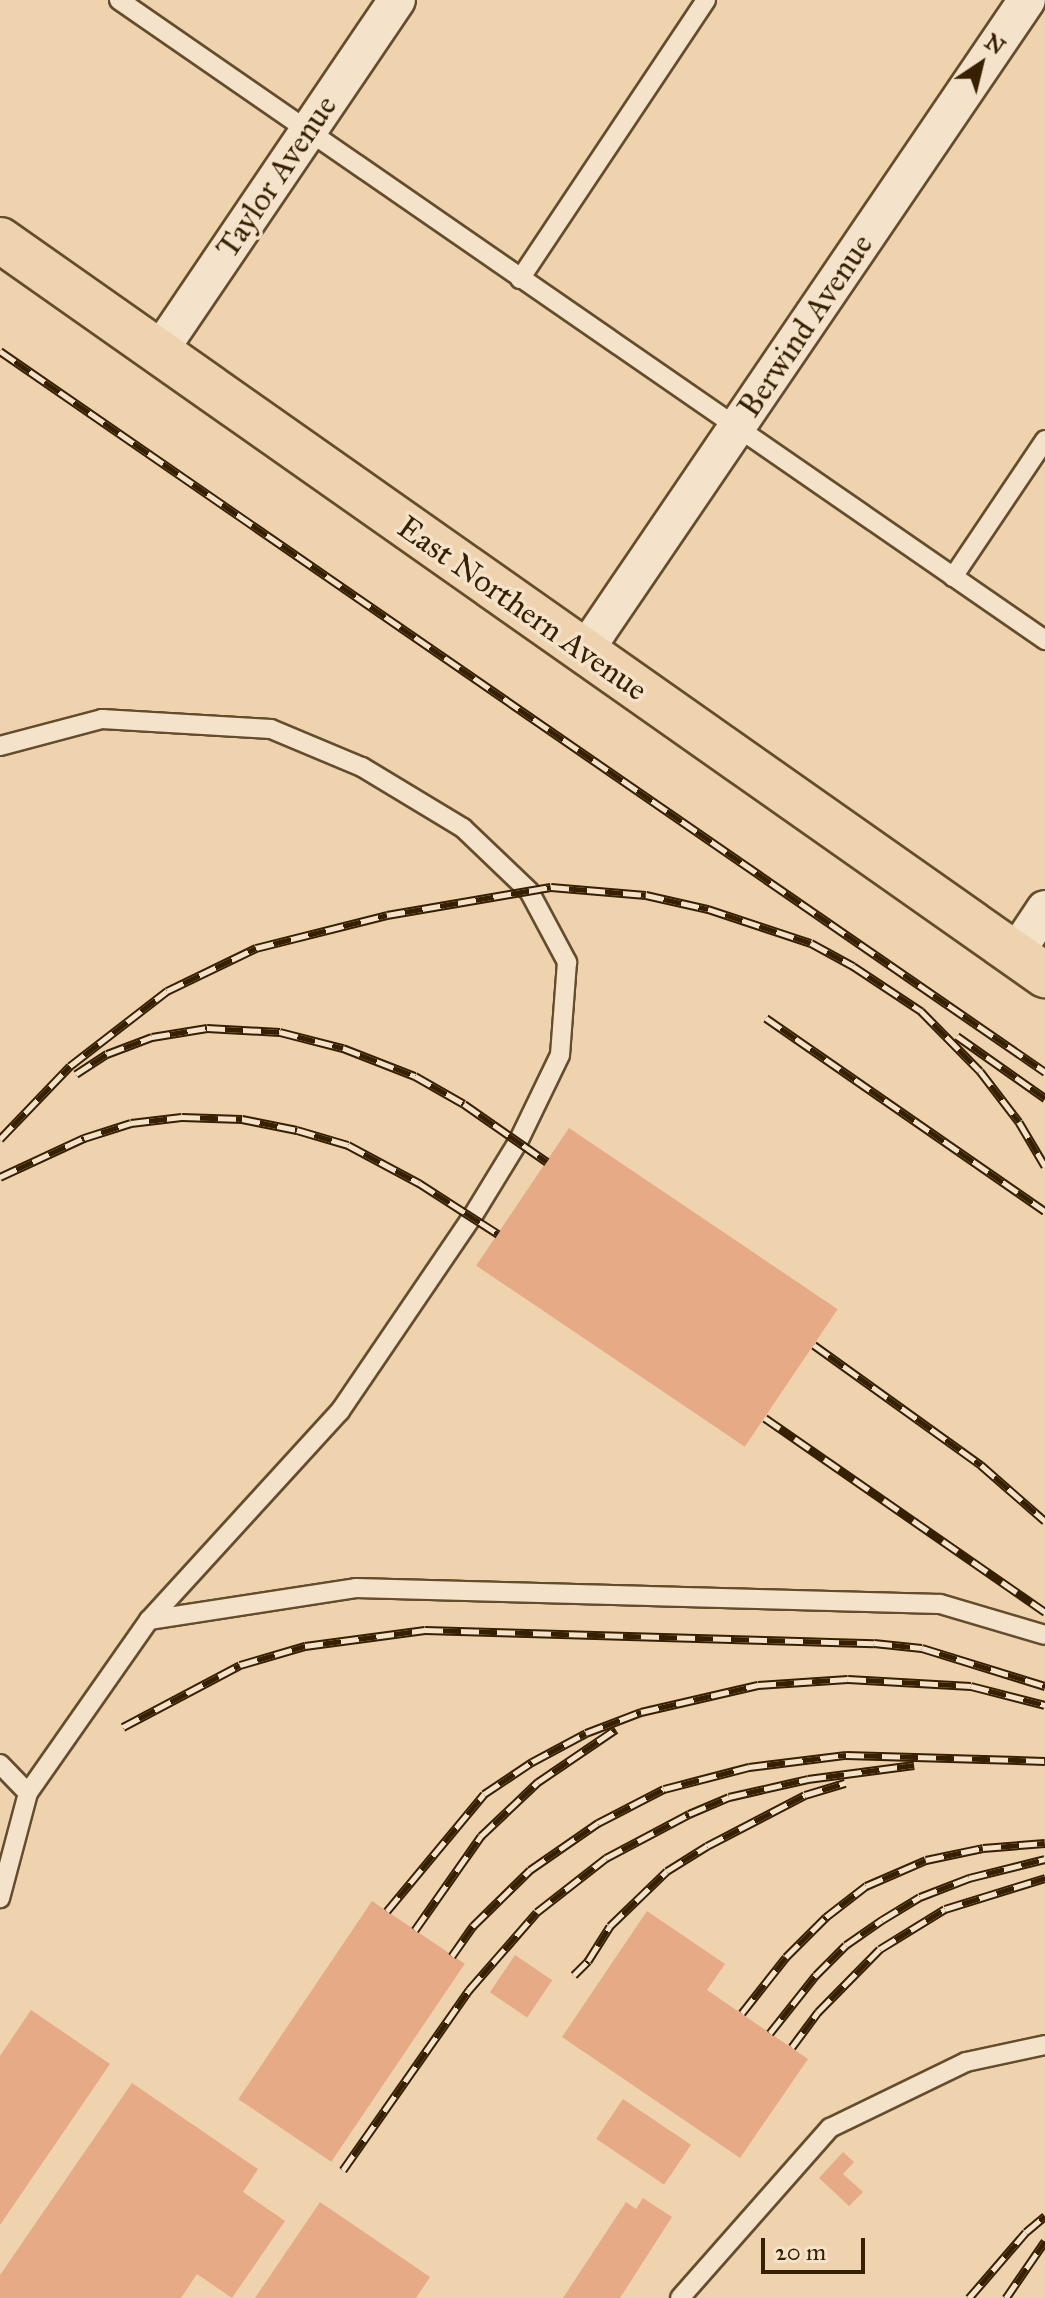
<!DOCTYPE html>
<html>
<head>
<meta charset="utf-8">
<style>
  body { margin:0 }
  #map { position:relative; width:1045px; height:2298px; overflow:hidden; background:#efd3ae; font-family:"IM FELL Great Primer",serif }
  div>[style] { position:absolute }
  .building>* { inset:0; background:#e7aa86; transform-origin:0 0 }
  .roads { filter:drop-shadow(2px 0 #644d2c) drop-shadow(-2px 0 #644d2c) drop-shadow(0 2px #644d2c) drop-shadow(0 -2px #644d2c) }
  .lane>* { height:18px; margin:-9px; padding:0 9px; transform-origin:9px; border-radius:9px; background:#f5e2ca }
  .street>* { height:36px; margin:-18px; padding:0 18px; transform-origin:18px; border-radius:18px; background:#f5e2ca }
  .primary>* { height:44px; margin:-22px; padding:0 22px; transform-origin:22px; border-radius:22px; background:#efd3ae }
  .rail>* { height:9px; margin-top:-4.5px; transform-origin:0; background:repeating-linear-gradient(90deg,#f5e2ca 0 18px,#362001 0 36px); box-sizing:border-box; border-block:2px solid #362001 }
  span { translate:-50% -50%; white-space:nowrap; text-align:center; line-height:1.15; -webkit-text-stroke:7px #f5e2ca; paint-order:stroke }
  .street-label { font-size:32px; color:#362001 }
  .north { position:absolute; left:941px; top:24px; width:80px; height:80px; -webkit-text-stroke:6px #f5e2ca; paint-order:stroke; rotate:35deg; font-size:22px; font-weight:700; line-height:32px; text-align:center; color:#362001 }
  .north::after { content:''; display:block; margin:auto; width:28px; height:36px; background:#362001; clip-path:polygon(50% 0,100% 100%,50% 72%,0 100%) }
  .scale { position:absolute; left:761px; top:2238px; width:104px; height:36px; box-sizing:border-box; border:4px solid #362001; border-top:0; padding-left:10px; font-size:24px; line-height:28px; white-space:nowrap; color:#362001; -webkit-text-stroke:6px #f5e2ca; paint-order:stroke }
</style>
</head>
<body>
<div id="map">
  <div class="building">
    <div style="left:569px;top:1128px;width:324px;height:166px;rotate:34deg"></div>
    <div style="left:372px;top:1901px;width:112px;height:239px;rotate:34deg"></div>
    <div style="clip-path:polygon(647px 1911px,725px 1964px,707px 1990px,808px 2059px,740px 2158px,562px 2037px)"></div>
    <div style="left:515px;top:1955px;width:45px;height:45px;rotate:34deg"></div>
    <div style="clip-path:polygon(31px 2010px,110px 2064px,0 2225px,0 2056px)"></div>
    <div style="clip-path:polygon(132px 2083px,258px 2169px,243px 2192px,285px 2221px,232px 2298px,197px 2274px,181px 2298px,0 2298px,0 2275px)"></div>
    <div style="left:623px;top:2099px;width:82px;height:48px;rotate:34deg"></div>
    <div style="clip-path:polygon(843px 2152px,854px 2162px,843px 2174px,863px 2192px,849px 2206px,819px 2178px)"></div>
    <div style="clip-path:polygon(643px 2198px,672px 2217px,620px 2298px,563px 2298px,626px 2202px,636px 2209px)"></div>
    <div style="clip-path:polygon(320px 2202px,430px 2277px,416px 2298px,255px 2298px)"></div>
  </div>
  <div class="roads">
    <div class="lane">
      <div style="left:119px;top:0;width:1126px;rotate:34.65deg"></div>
      <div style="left:520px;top:279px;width:335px;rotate:-56.3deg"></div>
      <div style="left:953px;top:577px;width:165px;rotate:-56.1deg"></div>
      <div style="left:0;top:746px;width:106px;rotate:-14.8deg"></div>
      <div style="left:102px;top:719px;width:169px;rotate:3.4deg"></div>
      <div style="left:271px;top:729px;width:99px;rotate:22.7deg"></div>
      <div style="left:362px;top:767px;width:118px;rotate:31.1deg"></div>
      <div style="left:463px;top:828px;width:91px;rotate:43.7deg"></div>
      <div style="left:529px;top:891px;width:81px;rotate:61.8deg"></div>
      <div style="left:567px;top:962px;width:93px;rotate:94.3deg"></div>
      <div style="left:560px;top:1055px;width:97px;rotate:115.8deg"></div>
      <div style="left:518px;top:1142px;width:88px;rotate:121.5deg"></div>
      <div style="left:472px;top:1217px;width:235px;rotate:124.2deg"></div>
      <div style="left:340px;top:1411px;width:283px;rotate:132.4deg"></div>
      <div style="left:149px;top:1620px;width:211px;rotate:125deg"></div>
      <div style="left:28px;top:1793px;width:109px;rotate:104.9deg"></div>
      <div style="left:149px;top:1620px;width:209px;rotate:-8.8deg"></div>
      <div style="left:356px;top:1588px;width:584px;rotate:1.57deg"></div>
      <div style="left:940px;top:1604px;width:109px;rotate:16.4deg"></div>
      <div style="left:0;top:1764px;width:40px;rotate:46deg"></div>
      <div style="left:680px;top:2298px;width:227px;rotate:-48.6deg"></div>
      <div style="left:830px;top:2128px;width:151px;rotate:-25.9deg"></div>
      <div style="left:966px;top:2062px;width:81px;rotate:-12.1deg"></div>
    </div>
    <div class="street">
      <div style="left:158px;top:353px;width:426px;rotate:-55.9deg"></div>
      <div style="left:584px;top:652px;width:788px;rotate:-55.81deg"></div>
      <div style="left:1015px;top:954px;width:54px;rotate:-56.3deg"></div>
    </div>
    <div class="primary">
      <div style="left:0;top:240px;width:1278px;rotate:35.12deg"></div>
    </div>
  </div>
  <div class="rail">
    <div style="left:0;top:351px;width:1270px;rotate:34.6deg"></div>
    <div style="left:766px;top:1018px;width:339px;rotate:34.7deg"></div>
    <div style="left:957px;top:1036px;width:108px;rotate:35.2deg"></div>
    <div style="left:76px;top:1074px;width:37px;rotate:-33deg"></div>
    <div style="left:107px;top:1054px;width:48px;rotate:-20.7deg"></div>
    <div style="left:152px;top:1037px;width:56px;rotate:-9.3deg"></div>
    <div style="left:207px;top:1028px;width:73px;rotate:3.1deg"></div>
    <div style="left:280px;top:1032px;width:65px;rotate:14.3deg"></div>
    <div style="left:343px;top:1048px;width:77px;rotate:21.3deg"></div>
    <div style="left:415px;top:1076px;width:56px;rotate:29.7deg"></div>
    <div style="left:464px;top:1104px;width:101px;rotate:34.9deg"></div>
    <div style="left:0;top:1139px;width:101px;rotate:-46.2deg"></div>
    <div style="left:70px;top:1066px;width:123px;rotate:-37.7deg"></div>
    <div style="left:167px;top:991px;width:99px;rotate:-25.8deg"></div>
    <div style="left:256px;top:948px;width:135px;rotate:-14.1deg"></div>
    <div style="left:387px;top:915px;width:166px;rotate:-9.7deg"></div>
    <div style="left:551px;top:887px;width:95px;rotate:4.8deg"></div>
    <div style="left:646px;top:895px;width:64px;rotate:12.7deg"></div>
    <div style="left:708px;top:909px;width:108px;rotate:18.3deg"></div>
    <div style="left:811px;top:943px;width:48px;rotate:28.7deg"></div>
    <div style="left:853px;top:966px;width:82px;rotate:33.5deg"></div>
    <div style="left:921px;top:1011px;width:84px;rotate:45.5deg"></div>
    <div style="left:980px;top:1071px;width:64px;rotate:52.6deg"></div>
    <div style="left:1019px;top:1122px;width:51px;rotate:59.4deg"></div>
    <div style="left:0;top:1177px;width:93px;rotate:-24.9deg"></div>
    <div style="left:84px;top:1138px;width:49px;rotate:-17.7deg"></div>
    <div style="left:131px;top:1123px;width:51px;rotate:-6.7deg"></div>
    <div style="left:182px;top:1117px;width:60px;rotate:1.9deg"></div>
    <div style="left:242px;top:1119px;width:56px;rotate:11.3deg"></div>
    <div style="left:297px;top:1130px;width:53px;rotate:16.4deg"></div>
    <div style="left:348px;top:1145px;width:81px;rotate:28.2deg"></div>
    <div style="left:419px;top:1183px;width:94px;rotate:32.8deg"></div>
    <div style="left:814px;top:1345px;width:206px;rotate:35.7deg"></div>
    <div style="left:981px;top:1465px;width:85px;rotate:41.2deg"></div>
    <div style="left:765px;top:1418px;width:341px;rotate:34.7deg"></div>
    <div style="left:123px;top:1727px;width:132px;rotate:-27.9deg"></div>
    <div style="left:240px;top:1665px;width:68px;rotate:-16.3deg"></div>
    <div style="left:305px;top:1646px;width:121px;rotate:-7.6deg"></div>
    <div style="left:425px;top:1630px;width:449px;rotate:1.7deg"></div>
    <div style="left:874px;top:1643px;width:48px;rotate:5.9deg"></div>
    <div style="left:922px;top:1648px;width:129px;rotate:17.2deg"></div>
    <div style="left:387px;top:1911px;width:152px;rotate:-50.3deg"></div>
    <div style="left:484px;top:1794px;width:58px;rotate:-33.7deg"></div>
    <div style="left:532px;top:1762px;width:61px;rotate:-28.2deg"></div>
    <div style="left:586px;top:1733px;width:59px;rotate:-20.9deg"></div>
    <div style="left:641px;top:1712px;width:120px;rotate:-13deg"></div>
    <div style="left:758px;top:1685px;width:90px;rotate:-3.8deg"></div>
    <div style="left:848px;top:1679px;width:123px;rotate:3.3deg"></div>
    <div style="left:971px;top:1686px;width:76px;rotate:14.4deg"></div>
    <div style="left:415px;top:1930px;width:115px;rotate:-54.9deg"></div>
    <div style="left:481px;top:1836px;width:79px;rotate:-43.5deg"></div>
    <div style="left:538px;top:1782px;width:94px;rotate:-34.2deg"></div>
    <div style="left:452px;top:1956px;width:37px;rotate:-55deg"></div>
    <div style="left:473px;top:1926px;width:80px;rotate:-44.5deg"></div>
    <div style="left:530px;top:1870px;width:83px;rotate:-34.7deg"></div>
    <div style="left:598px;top:1823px;width:74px;rotate:-27.3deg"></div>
    <div style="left:664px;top:1789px;width:88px;rotate:-14.5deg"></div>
    <div style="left:749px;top:1767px;width:98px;rotate:-7.1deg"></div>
    <div style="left:846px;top:1755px;width:199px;rotate:1.7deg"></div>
    <div style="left:574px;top:1975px;width:20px;rotate:-45deg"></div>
    <div style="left:588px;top:1961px;width:41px;rotate:-57.8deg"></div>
    <div style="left:610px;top:1926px;width:79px;rotate:-44deg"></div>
    <div style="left:667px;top:1871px;width:47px;rotate:-32deg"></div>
    <div style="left:707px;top:1846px;width:110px;rotate:-27.5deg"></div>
    <div style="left:805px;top:1795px;width:42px;rotate:-16.7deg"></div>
    <div style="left:742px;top:2013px;width:71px;rotate:-51.8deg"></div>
    <div style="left:786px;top:1957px;width:57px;rotate:-45deg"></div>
    <div style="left:826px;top:1917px;width:51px;rotate:-37.8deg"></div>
    <div style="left:866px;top:1886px;width:65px;rotate:-23.4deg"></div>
    <div style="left:926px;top:1860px;width:58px;rotate:-11.9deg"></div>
    <div style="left:983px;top:1848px;width:62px;rotate:-4.6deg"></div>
    <div style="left:770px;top:2033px;width:74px;rotate:-51.6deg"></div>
    <div style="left:816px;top:1975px;width:42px;rotate:-45deg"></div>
    <div style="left:846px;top:1945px;width:44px;rotate:-34.8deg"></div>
    <div style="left:882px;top:1920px;width:44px;rotate:-31.2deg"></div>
    <div style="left:920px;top:1897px;width:53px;rotate:-21.2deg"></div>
    <div style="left:969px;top:1878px;width:78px;rotate:-14deg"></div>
    <div style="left:792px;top:2047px;width:44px;rotate:-53.4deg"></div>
    <div style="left:818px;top:2012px;width:88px;rotate:-45.5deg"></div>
    <div style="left:880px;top:1949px;width:76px;rotate:-31.6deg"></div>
    <div style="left:945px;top:1909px;width:105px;rotate:-17.2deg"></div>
    <div style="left:343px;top:2170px;width:220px;rotate:-55deg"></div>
    <div style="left:469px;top:1990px;width:103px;rotate:-48.9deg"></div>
    <div style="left:537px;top:1912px;width:88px;rotate:-38deg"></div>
    <div style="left:606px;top:1858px;width:94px;rotate:-27.9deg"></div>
    <div style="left:689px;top:1814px;width:43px;rotate:-23deg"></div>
    <div style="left:729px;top:1797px;width:81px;rotate:-12.8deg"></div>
    <div style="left:808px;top:1779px;width:107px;rotate:-7.5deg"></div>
    <div style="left:969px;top:2298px;width:87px;rotate:-49.2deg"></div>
    <div style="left:1026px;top:2232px;width:25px;rotate:-40deg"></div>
    <div style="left:1006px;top:2298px;width:69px;rotate:-55.6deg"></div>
  </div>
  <div class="street-label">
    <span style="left:277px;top:177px;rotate:-56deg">Taylor Avenue</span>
    <span style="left:806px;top:326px;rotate:-56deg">Berwind Avenue</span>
    <span style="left:522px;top:609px;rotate:35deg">East Northern Avenue</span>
  </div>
  <div class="north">N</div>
  <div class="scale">20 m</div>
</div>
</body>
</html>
